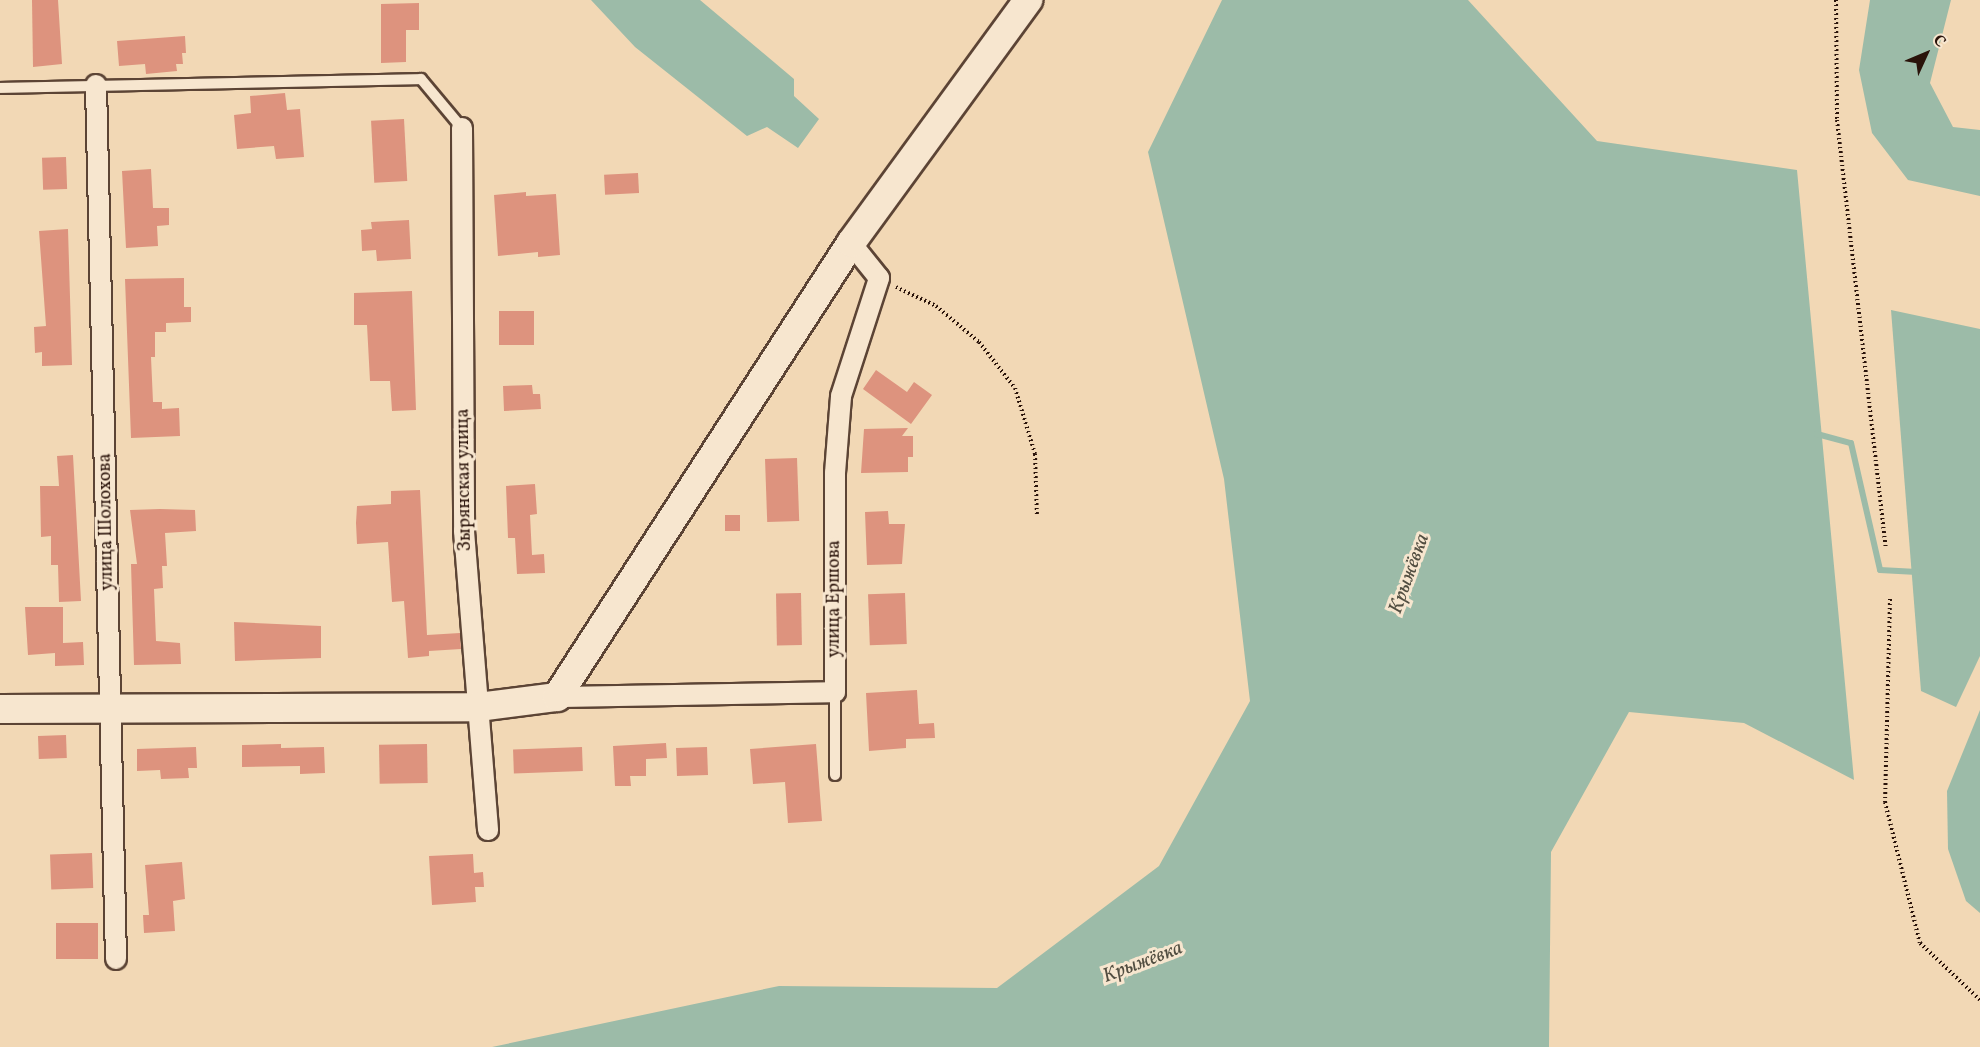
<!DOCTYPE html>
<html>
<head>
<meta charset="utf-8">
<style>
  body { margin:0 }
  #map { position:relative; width:1980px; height:1047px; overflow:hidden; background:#f2d8b5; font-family:Vollkorn,serif }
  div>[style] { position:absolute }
  .water>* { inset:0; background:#9cbba8 }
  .stream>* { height:6px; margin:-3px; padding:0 3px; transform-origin:3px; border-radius:3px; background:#9cbba8 }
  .building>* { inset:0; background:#dd937e; transform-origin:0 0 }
  .path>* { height:4px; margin-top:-2px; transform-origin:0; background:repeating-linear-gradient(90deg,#2a130a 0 1.5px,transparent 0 4.5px) }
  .roads { filter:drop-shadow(2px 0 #5c4435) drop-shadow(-2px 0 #5c4435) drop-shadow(0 2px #5c4435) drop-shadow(0 -2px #5c4435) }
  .service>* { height:10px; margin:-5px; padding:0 5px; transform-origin:5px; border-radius:5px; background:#f7e6cf }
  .minor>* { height:20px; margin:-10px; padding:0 10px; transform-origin:10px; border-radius:10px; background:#f7e6cf }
  .secondary>* { height:28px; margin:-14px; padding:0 14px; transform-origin:14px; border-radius:14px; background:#f7e6cf }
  span { translate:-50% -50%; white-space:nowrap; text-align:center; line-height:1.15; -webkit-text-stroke:6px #f7e6cf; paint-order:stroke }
  .street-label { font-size:18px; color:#2a130a }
  .water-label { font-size:20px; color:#524e41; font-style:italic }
  .north { position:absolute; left:1896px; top:24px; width:60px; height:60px; -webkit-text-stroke:4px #f7e6cf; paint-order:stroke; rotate:46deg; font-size:16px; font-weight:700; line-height:24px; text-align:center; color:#2a130a }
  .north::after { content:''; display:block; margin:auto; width:21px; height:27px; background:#2a130a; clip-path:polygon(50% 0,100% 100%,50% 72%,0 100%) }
</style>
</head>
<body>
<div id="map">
  <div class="water">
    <div style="clip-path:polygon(591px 0,700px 0,794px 79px,794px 96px,819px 119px,798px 148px,767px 127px,747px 136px,635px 47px)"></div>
    <div style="clip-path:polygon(1222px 0,1468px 0,1597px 141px,1797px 170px,1854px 780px,1744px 723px,1629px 712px,1551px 852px,1549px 1047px,492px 1047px,779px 986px,997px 988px,1159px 866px,1250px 701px,1224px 479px,1148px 152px)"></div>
    <div style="clip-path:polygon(1870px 0,1951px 0,1930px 83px,1953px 127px,1980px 130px,1980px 196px,1908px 180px,1872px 133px,1859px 70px)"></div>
    <div style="clip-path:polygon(1891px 310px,1980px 329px,1980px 656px,1956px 707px,1921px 691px)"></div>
    <div style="clip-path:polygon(1980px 710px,1980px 913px,1966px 901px,1948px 849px,1947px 791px)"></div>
  </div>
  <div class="stream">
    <div style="left:1817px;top:434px;width:35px;rotate:15deg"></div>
    <div style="left:1851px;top:443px;width:130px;rotate:77.1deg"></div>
    <div style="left:1880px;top:570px;width:37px;rotate:3deg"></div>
  </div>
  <div class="building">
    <div style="clip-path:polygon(32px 0,58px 0,62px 64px,33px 67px)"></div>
    <div style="clip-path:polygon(419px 3px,419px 30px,406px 30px,406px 62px,381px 63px,381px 4px)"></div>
    <div style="clip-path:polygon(185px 36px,186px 53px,182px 53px,183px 64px,176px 64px,177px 71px,146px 74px,145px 64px,119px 66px,117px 41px)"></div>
    <div style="clip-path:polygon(285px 93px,287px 110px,300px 109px,304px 157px,276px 159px,274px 146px,237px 149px,234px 115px,251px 113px,250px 96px)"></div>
    <div style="left:404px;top:119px;width:62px;height:33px;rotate:87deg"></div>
    <div style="left:66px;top:157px;width:32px;height:24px;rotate:88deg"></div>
    <div style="clip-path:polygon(151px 169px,153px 208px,169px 208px,169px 225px,157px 226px,158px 246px,126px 248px,122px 171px)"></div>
    <div style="left:638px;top:173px;width:20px;height:34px;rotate:87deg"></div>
    <div style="clip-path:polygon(526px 192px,526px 196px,556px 194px,560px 255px,538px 257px,538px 252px,498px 256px,494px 195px)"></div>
    <div style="clip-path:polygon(409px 220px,411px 259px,377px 261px,376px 250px,362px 251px,361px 230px,372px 229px,371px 222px)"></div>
    <div style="clip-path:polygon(68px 229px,72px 365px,42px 366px,42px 352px,35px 353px,34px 327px,46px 326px,39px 231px)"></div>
    <div style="clip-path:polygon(184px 278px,184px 307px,191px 307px,191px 322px,166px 323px,166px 332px,155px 332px,155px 357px,151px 357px,153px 402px,162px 402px,162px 409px,179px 408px,180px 436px,131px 438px,125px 279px)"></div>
    <div style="clip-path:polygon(412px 291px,416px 410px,392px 411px,390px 381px,370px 381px,367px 325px,354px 325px,354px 293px)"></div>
    <div style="left:534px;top:311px;width:34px;height:35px;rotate:90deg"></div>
    <div style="clip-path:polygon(876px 370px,907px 392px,914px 382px,932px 395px,911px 424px,863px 389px)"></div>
    <div style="clip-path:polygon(532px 385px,533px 394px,540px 394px,541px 409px,504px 411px,503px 386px)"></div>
    <div style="clip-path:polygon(908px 428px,902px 436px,913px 436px,913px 457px,908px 457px,908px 472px,861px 473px,864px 429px)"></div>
    <div style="clip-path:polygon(73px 455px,81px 601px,59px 602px,58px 565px,51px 565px,51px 536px,41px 537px,40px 486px,59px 486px,57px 456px)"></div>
    <div style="left:797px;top:458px;width:63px;height:32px;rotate:88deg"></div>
    <div style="clip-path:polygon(535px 484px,537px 514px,530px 515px,532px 555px,544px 554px,545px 573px,517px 574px,515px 538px,508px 538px,506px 486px)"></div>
    <div style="clip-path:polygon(420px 490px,427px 635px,460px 633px,461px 649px,429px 651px,429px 656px,408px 658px,404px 601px,392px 602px,388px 542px,357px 544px,356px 523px,357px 506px,391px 504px,391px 491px)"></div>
    <div style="clip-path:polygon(160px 509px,195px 510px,196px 531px,165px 533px,167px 566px,162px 566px,163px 588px,154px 589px,156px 641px,180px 643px,181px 664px,134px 665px,131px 564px,137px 564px,130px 510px)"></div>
    <div style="clip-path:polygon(888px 511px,889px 524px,905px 524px,902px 564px,867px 565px,865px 512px)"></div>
    <div style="left:725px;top:515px;width:15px;height:16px"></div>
    <div style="left:801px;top:593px;width:52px;height:25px;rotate:89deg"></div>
    <div style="left:905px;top:593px;width:51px;height:37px;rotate:88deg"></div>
    <div style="clip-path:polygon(25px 607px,63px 607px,63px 643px,83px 642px,84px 665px,55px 666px,55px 653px,28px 655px)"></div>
    <div style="clip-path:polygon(234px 622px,321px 626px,321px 658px,235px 661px)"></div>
    <div style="clip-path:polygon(917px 690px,919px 724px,934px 723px,935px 738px,906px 739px,906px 748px,869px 751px,866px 693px)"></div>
    <div style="left:66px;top:735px;width:23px;height:28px;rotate:88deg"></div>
    <div style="clip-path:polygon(666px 743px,667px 758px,646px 759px,646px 776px,630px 776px,631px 786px,615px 786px,613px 746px)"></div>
    <div style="clip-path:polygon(281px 744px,281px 748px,324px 747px,325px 773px,300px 774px,300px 766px,242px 767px,242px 745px)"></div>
    <div style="left:427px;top:744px;width:39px;height:48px;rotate:89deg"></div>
    <div style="clip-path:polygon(816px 744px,822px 821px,788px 823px,785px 782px,753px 784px,750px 749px)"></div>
    <div style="clip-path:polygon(196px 747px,197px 768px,188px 768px,189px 778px,161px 779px,160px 770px,137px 771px,137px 749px)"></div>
    <div style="left:582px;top:747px;width:24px;height:69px;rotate:88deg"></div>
    <div style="left:707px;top:747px;width:28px;height:31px;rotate:88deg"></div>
    <div style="left:92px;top:853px;width:35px;height:42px;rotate:88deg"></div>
    <div style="clip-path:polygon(473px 854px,474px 873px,483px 872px,484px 887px,475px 887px,476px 902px,432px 905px,429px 856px)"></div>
    <div style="clip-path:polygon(182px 862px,185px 899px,173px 901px,175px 931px,144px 933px,143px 915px,149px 915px,145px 865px)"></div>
    <div style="left:98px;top:923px;width:36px;height:42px;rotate:90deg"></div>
  </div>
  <div class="path">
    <div style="left:1836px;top:0;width:120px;rotate:89.5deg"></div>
    <div style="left:1837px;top:120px;width:430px;rotate:83.5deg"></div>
    <div style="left:896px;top:287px;width:44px;rotate:25.4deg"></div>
    <div style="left:936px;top:306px;width:56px;rotate:39.9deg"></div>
    <div style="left:979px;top:342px;width:58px;rotate:52deg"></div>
    <div style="left:1015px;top:388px;width:69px;rotate:73.1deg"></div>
    <div style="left:1035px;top:454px;width:62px;rotate:88.2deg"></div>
    <div style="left:1890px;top:599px;width:203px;rotate:91.4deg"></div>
    <div style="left:1885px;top:802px;width:145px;rotate:76.1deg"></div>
    <div style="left:1920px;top:943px;width:83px;rotate:43.5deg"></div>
  </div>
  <div class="roads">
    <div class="service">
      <div style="left:0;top:88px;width:421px;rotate:-1.2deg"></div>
      <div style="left:421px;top:79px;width:64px;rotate:50.1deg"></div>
      <div style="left:835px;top:692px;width:83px;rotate:90deg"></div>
    </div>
    <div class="minor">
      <div style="left:96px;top:85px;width:874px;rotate:88.69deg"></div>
      <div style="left:462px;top:128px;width:403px;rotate:89.7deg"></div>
      <div style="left:464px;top:531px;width:300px;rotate:85.4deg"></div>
      <div style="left:557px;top:697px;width:278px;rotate:-1deg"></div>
      <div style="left:835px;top:692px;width:219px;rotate:-90deg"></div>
      <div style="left:835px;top:473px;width:77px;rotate:-85.5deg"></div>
      <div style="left:841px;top:396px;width:124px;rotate:-72.1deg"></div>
      <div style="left:879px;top:278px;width:45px;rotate:-128.7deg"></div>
    </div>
    <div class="secondary">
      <div style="left:0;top:709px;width:478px;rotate:-0.2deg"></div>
      <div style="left:478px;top:707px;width:80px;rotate:-7.2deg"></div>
      <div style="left:557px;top:697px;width:541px;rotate:-57.07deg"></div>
      <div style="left:851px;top:243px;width:301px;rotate:-53.9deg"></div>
    </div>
  </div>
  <div class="street-label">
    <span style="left:465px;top:480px;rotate:-91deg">Зырянская улица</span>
    <span style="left:107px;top:522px;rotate:-91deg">улица Шолохова</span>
    <span style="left:835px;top:599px;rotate:-90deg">улица Ершова</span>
  </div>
  <div class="water-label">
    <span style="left:1410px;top:574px;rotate:-70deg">Крыжёвка</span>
    <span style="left:1143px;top:963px;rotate:-21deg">Крыжёвка</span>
  </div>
  <div class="north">С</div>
</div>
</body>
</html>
